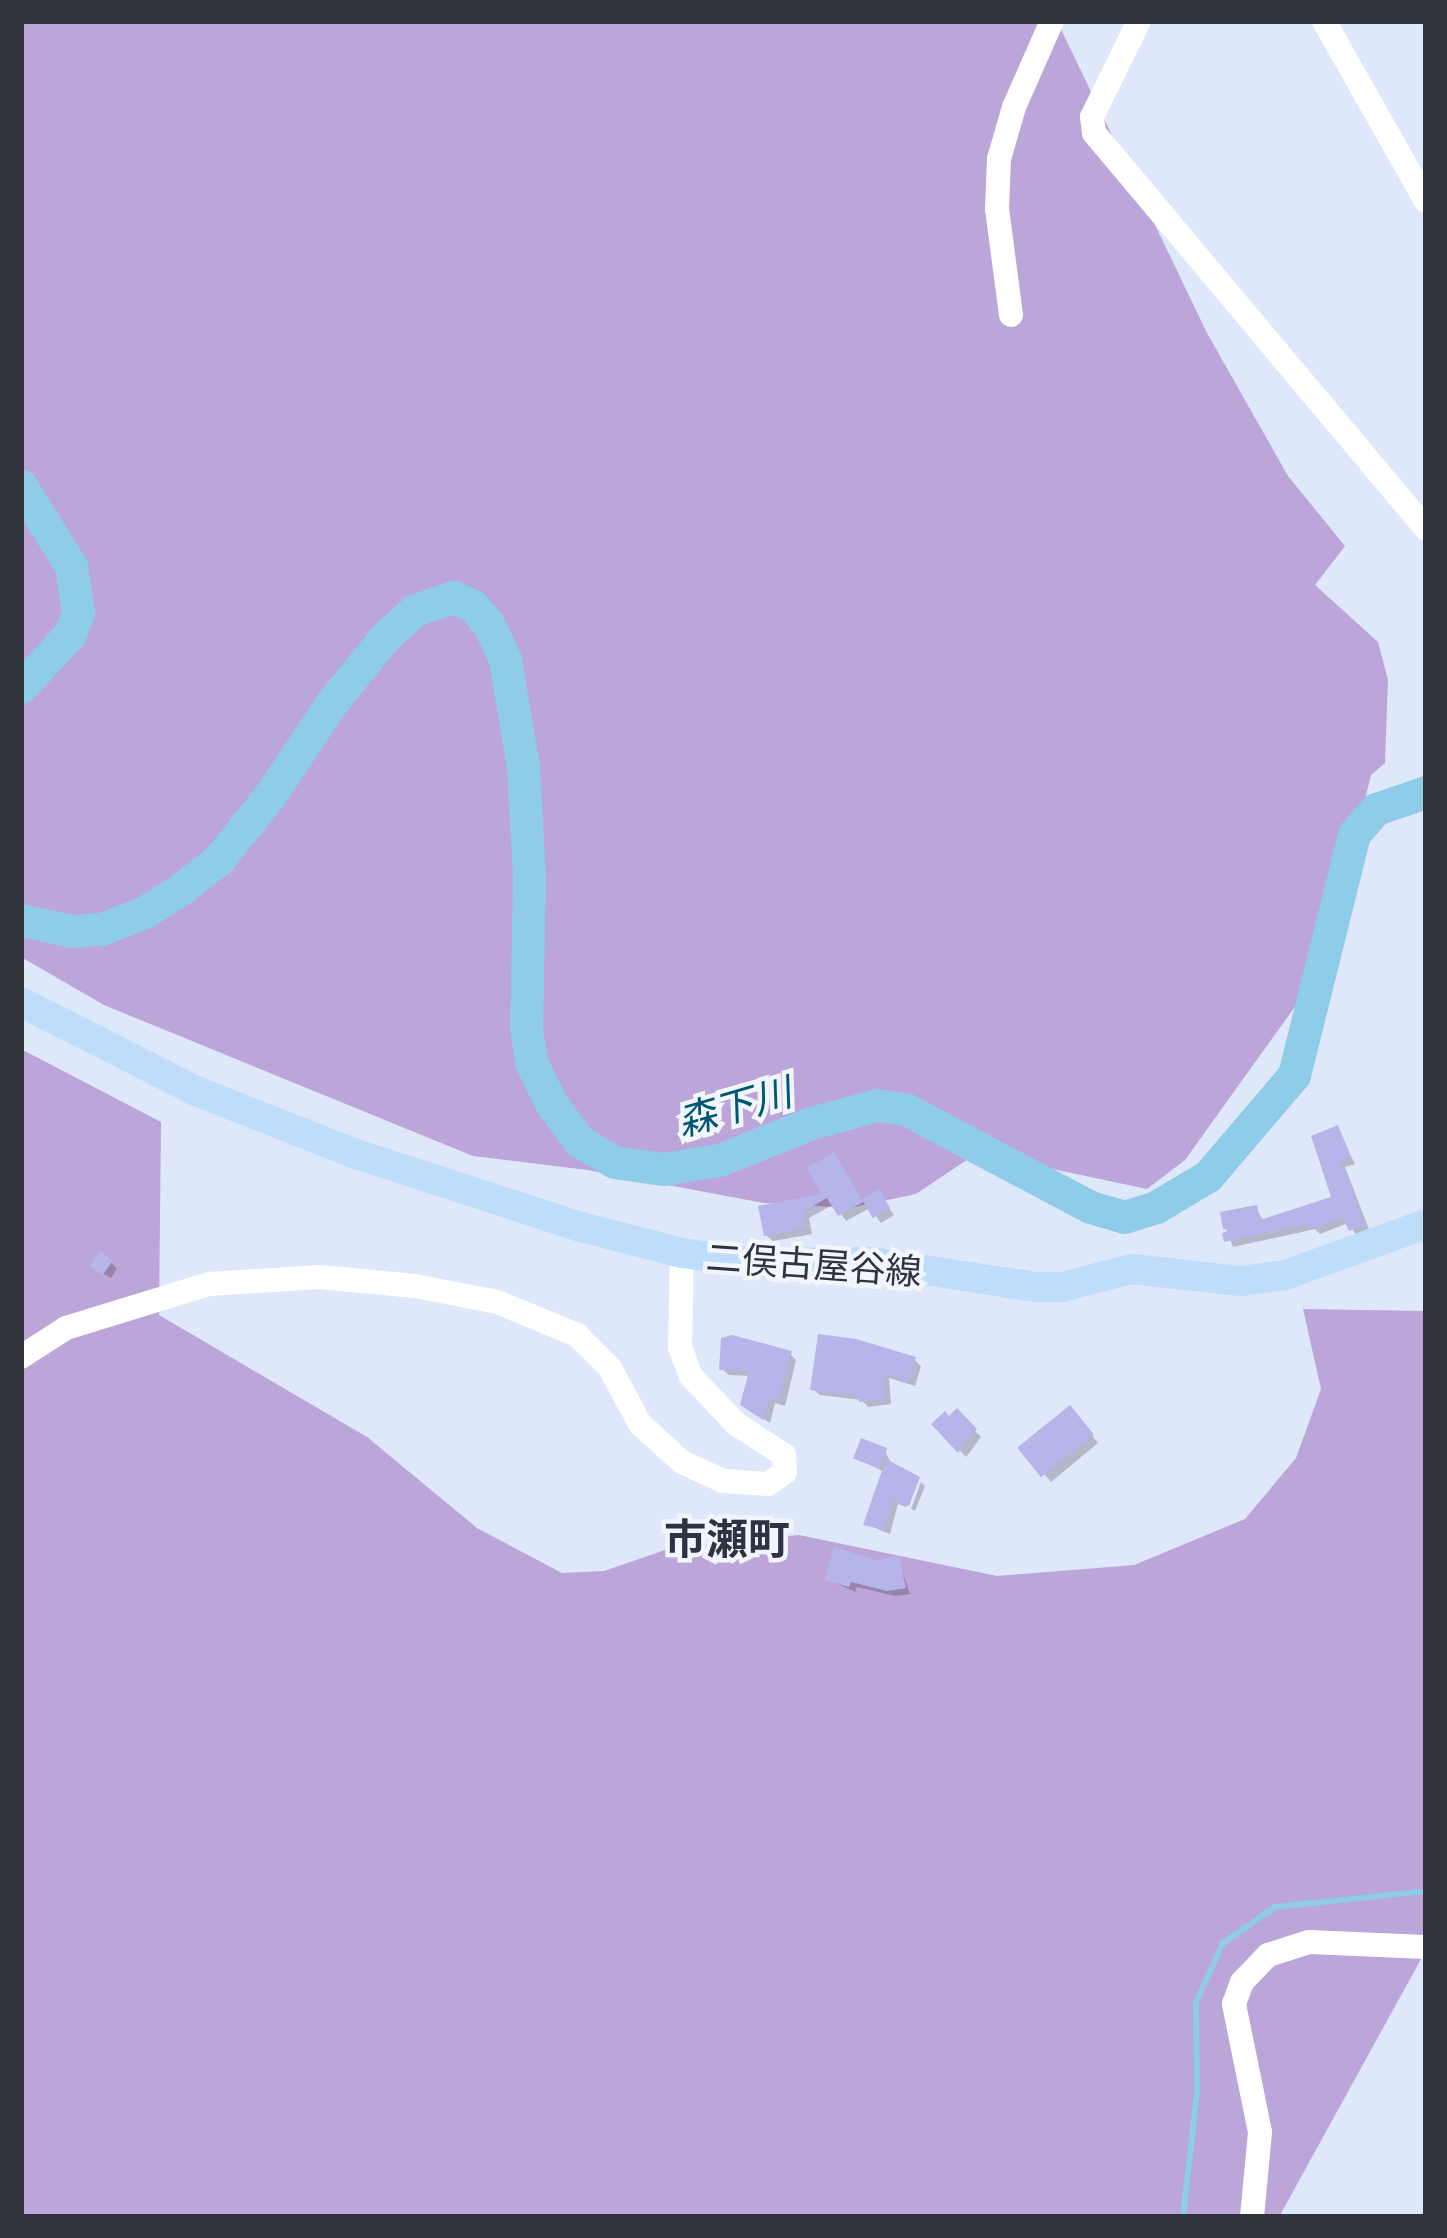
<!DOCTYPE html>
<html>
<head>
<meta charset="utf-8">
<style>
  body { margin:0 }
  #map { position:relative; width:1447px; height:2238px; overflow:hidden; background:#dfe7fa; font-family:Barlow,"Noto Sans JP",sans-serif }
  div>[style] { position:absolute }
  .forest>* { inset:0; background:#bca5d8 }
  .shadow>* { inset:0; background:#0003 }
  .stream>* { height:6px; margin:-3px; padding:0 3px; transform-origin:3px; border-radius:3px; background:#8ecce8 }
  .river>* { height:33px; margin:-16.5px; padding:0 16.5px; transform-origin:16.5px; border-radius:16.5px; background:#8ecce8 }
  .building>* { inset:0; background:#b6b5ea; transform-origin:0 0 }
  .minor>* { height:24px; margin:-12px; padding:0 12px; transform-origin:12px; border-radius:12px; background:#fff }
  .major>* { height:30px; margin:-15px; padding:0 15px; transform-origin:15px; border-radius:15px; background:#beddfa }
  span { translate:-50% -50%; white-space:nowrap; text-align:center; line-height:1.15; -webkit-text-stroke:9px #f1f5fc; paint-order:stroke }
  .street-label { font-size:36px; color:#30333a }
  .water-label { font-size:39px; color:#005773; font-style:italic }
  .quarter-label { font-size:42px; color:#2d3342; font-weight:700 }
  .frame { position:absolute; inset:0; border:24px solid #30333a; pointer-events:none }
</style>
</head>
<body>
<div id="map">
  <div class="forest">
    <div style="clip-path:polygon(21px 21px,1057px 21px,1207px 333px,1288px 476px,1345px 546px,1315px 585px,1378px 642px,1388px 680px,1385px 763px,1371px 775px,1325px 965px,1185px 1160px,1147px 1189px,977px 1153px,916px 1194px,850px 1208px,764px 1203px,587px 1170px,473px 1156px,104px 1005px,21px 957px)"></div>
    <div style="clip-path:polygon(21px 1049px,161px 1122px,159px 1315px,367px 1437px,477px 1528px,562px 1573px,604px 1571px,671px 1548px,799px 1535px,997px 1576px,1134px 1565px,1245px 1519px,1296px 1458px,1321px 1389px,1303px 1309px,1426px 1311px,1426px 1950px,1279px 2217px,21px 2217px)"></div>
  </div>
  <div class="shadow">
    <div style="clip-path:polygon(1337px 1128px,1355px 1164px,1345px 1167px,1370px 1232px,1357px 1236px,1348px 1223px,1320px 1234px,1315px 1229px,1233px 1247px,1226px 1228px,1256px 1208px,1264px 1222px,1335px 1199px)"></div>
    <div style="clip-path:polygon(834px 1156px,863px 1202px,878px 1193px,894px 1215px,881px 1223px,870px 1208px,846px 1221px,834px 1204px,809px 1218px,812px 1234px,773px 1241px,766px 1235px,826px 1196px)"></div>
    <div style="clip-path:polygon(111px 1262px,117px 1269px,111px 1278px,100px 1272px)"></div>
    <div style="clip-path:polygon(790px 1354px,796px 1360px,785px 1406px,775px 1403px,770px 1423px,750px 1410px,751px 1376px,729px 1375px,722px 1369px)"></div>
    <div style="clip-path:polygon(915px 1360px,921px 1366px,915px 1386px,889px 1378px,891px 1404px,868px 1407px,862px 1400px,820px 1395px,813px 1389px)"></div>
    <div style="clip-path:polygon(957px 1412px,981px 1437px,966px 1457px,935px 1424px)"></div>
    <div style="clip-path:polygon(1075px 1415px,1098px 1443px,1051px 1482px,1021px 1448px)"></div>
    <div style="clip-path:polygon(885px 1451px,890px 1461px,916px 1479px,906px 1507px,898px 1504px,890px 1534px,866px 1524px,884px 1472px,856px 1457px)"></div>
    <div style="clip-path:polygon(921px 1482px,925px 1486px,915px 1511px,911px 1509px)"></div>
    <div style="clip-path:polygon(898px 1559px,910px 1594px,895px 1596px,857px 1587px,855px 1592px,828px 1579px)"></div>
  </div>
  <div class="stream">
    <div style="left:1183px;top:2217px;width:125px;rotate:-83.6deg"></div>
    <div style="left:1197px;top:2093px;width:91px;rotate:-90.6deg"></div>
    <div style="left:1196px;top:2002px;width:65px;rotate:-65.4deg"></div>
    <div style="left:1223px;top:1943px;width:63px;rotate:-34.7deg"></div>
    <div style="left:1275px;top:1907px;width:152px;rotate:-6deg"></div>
  </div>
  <div class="river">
    <div style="left:21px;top:486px;width:94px;rotate:58deg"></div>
    <div style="left:71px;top:566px;width:47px;rotate:81.3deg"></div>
    <div style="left:78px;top:612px;width:23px;rotate:110deg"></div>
    <div style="left:70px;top:634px;width:72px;rotate:132.8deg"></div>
    <div style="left:21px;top:920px;width:51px;rotate:12.4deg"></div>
    <div style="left:71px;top:931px;width:30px;rotate:-4deg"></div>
    <div style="left:101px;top:929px;width:45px;rotate:-20.9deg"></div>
    <div style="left:143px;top:913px;width:45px;rotate:-32.3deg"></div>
    <div style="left:181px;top:889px;width:48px;rotate:-38.3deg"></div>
    <div style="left:219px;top:859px;width:82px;rotate:-51.4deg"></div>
    <div style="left:270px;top:795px;width:113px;rotate:-56.2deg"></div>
    <div style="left:333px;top:701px;width:84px;rotate:-50.8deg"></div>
    <div style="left:386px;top:636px;width:39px;rotate:-42deg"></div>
    <div style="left:415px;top:610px;width:40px;rotate:-18.9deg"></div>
    <div style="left:453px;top:597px;width:22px;rotate:24deg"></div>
    <div style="left:473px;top:606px;width:25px;rotate:50deg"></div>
    <div style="left:489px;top:625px;width:38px;rotate:65deg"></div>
    <div style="left:505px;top:660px;width:108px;rotate:80.4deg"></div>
    <div style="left:523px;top:766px;width:111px;rotate:86.9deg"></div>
    <div style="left:529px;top:877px;width:152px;rotate:91.1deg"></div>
    <div style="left:526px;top:1029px;width:33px;rotate:81deg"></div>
    <div style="left:531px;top:1062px;width:46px;rotate:64deg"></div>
    <div style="left:551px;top:1103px;width:49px;rotate:53.4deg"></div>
    <div style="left:580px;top:1142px;width:39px;rotate:30deg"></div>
    <div style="left:614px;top:1162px;width:49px;rotate:8.1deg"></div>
    <div style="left:663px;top:1169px;width:57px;rotate:-9.1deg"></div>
    <div style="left:719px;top:1160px;width:99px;rotate:-21.9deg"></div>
    <div style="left:811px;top:1123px;width:68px;rotate:-15.3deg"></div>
    <div style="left:877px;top:1105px;width:30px;rotate:9deg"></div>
    <div style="left:907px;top:1110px;width:207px;rotate:27.9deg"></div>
    <div style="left:1090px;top:1207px;width:35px;rotate:16deg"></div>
    <div style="left:1124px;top:1217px;width:34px;rotate:-17deg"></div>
    <div style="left:1156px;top:1207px;width:61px;rotate:-30.8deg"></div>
    <div style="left:1208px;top:1176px;width:133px;rotate:-49.6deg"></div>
    <div style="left:1294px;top:1075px;width:248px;rotate:-76deg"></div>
    <div style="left:1354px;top:834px;width:33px;rotate:-49deg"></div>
    <div style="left:1376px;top:809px;width:53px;rotate:-18.8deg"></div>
  </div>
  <div class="building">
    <div style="clip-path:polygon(1338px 1125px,1351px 1157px,1341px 1161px,1365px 1225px,1349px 1231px,1343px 1218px,1311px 1229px,1309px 1224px,1224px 1242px,1222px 1233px,1232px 1230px,1223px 1229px,1220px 1212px,1257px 1205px,1260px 1220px,1331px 1197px,1311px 1136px)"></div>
    <div style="clip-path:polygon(834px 1152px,863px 1202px,838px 1216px,827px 1198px,804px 1211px,807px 1228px,764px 1236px,758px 1206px,821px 1194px,807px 1168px)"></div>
    <div style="left:879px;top:1189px;width:22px;height:20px;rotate:60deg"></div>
    <div style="left:100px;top:1251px;width:16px;height:18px;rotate:35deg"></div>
    <div style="clip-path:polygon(818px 1334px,856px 1339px,916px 1357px,908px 1381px,885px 1374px,886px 1399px,859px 1402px,858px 1396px,810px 1390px)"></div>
    <div style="clip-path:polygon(732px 1335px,792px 1351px,779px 1401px,769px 1399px,763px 1420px,740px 1405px,749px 1371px,719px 1370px,721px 1338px)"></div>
    <div style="left:1070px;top:1405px;width:38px;height:68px;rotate:51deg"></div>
    <div style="clip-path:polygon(957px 1408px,977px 1429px,958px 1453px,931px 1424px,945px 1411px,949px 1416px)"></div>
    <div style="left:861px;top:1438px;width:28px;height:22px;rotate:21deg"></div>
    <div style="clip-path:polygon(886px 1459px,920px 1477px,909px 1506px,892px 1500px,885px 1530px,863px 1525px)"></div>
    <div style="clip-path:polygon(834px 1547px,875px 1560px,899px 1556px,906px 1588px,887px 1591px,851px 1582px,849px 1587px,825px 1580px)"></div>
  </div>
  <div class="minor">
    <div style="left:1139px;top:21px;width:107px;rotate:116.1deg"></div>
    <div style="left:1092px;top:117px;width:16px;rotate:83deg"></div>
    <div style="left:1094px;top:133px;width:517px;rotate:50.02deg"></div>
    <div style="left:1324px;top:21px;width:207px;rotate:60.5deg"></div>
    <div style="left:1011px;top:315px;width:107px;rotate:-97.5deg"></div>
    <div style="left:997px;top:209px;width:50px;rotate:-87.7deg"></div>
    <div style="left:999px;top:159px;width:54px;rotate:-73.9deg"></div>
    <div style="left:1014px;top:107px;width:94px;rotate:-66.2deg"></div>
    <div style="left:21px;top:1357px;width:54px;rotate:-32.8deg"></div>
    <div style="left:66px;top:1328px;width:150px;rotate:-17.1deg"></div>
    <div style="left:209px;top:1284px;width:111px;rotate:-3.6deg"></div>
    <div style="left:320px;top:1277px;width:95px;rotate:5.4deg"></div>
    <div style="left:415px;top:1286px;width:84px;rotate:11deg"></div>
    <div style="left:497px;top:1302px;width:87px;rotate:22.4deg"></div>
    <div style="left:577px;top:1335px;width:47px;rotate:45deg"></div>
    <div style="left:610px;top:1368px;width:64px;rotate:61.8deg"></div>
    <div style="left:640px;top:1424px;width:57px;rotate:42.1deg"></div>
    <div style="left:682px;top:1462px;width:45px;rotate:24.9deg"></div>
    <div style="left:723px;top:1481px;width:45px;rotate:3.8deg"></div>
    <div style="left:768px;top:1484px;width:21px;rotate:-35deg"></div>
    <div style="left:785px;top:1472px;width:17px;rotate:-93deg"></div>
    <div style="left:784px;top:1455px;width:57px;rotate:-147.1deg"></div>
    <div style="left:736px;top:1424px;width:66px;rotate:-133.2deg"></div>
    <div style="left:691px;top:1376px;width:31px;rotate:-111deg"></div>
    <div style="left:680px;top:1347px;width:94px;rotate:-88.8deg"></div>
    <div style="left:1252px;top:2217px;width:85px;rotate:-84.6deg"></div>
    <div style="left:1260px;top:2132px;width:131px;rotate:-101.5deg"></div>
    <div style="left:1234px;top:2004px;width:23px;rotate:-70deg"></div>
    <div style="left:1242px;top:1982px;width:37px;rotate:-46deg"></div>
    <div style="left:1268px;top:1955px;width:43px;rotate:-17.6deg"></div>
    <div style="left:1309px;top:1942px;width:117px;rotate:2.4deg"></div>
  </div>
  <div class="major">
    <div style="left:21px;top:1002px;width:196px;rotate:27deg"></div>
    <div style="left:196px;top:1091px;width:169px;rotate:21.5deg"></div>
    <div style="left:353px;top:1153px;width:240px;rotate:18deg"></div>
    <div style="left:581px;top:1227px;width:104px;rotate:14.4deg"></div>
    <div style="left:682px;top:1253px;width:75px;rotate:7.7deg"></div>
    <div style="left:756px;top:1263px;width:116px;rotate:-0.5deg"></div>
    <div style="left:872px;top:1262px;width:166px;rotate:8.7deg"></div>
    <div style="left:1036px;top:1287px;width:26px"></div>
    <div style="left:1062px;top:1287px;width:72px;rotate:-14.4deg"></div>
    <div style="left:1132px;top:1269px;width:110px;rotate:6.3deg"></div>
    <div style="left:1241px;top:1281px;width:44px;rotate:-7.8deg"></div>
    <div style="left:1285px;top:1275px;width:150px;rotate:-19.9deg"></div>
  </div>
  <div class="street-label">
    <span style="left:814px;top:1263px;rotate:4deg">二俣古屋谷線</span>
  </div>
  <div class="water-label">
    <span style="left:734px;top:1106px;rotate:-16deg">森下川</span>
  </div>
  <div class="quarter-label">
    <span style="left:727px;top:1537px">市瀬町</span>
  </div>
  <div class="frame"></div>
</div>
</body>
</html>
